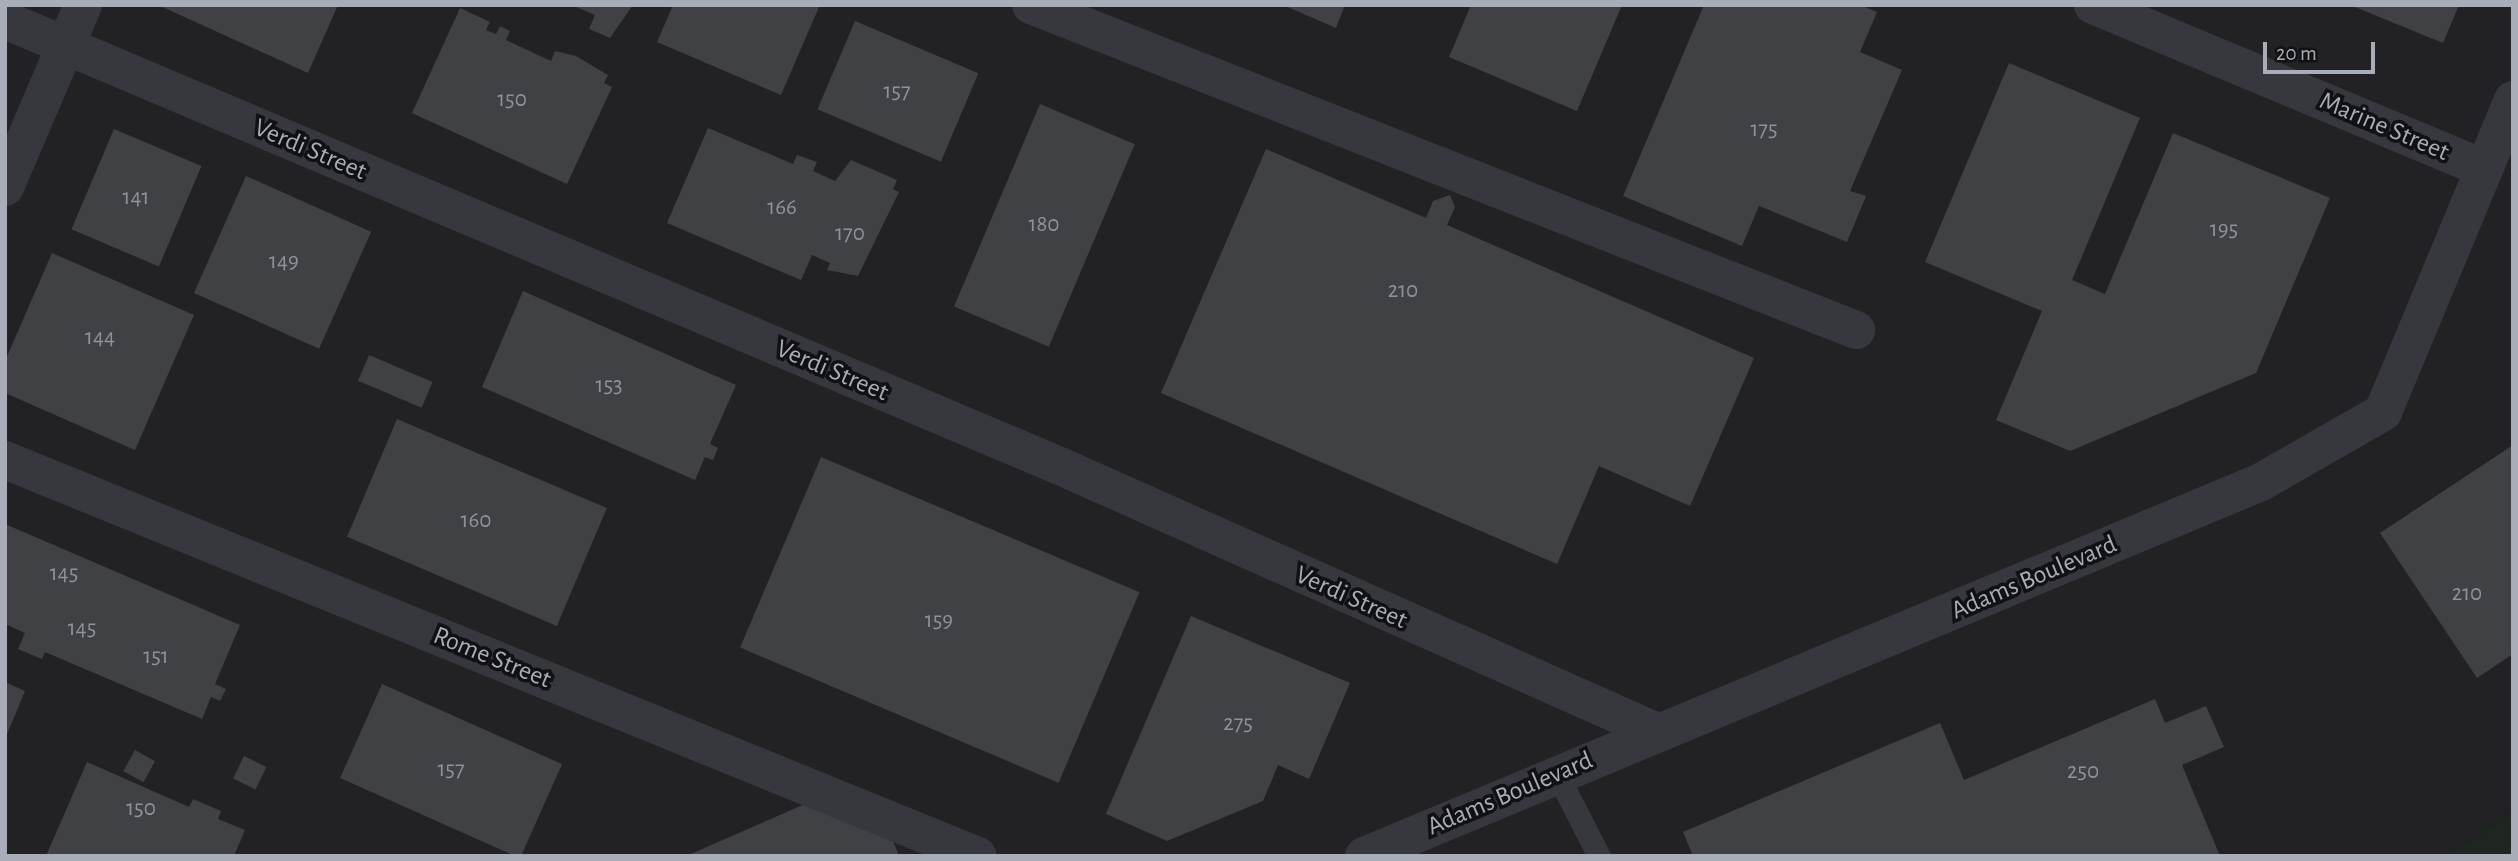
<!DOCTYPE html>
<html>
<head>
<meta charset="utf-8">
<style>
  body { margin:0 }
  #map { position:relative; width:2518px; height:861px; overflow:hidden; background:#161618; font-family:"Alegreya Sans",sans-serif }
  div>[style] { position:absolute }
  .built>* { inset:0; background:#222225 }
  .green>* { inset:0; background:#1e261f }
  .building>* { inset:0; background:#404145; transform-origin:0 0 }
  .lane>* { height:23px; margin:-11.5px; padding:0 11.5px; transform-origin:11.5px; border-radius:11.5px; background:#37383d }
  .street>* { height:38px; margin:-19px; padding:0 19px; transform-origin:19px; border-radius:19px; background:#37383d }
  span { translate:-50% -50%; white-space:nowrap; text-align:center; line-height:1.15; -webkit-text-stroke:7px #111113; paint-order:stroke }
  .number-label { font-size:23px; color:#8e929b }
  .number-label span { -webkit-text-stroke-width:0 }
  .street-label { font-size:26px; color:#a8adb8 }
  .frame { position:absolute; inset:0; border:7px solid #a8adb8; pointer-events:none }
  .scale { position:absolute; left:2263px; top:42px; width:112px; height:32px; box-sizing:border-box; border:4px solid #a8adb8; border-top:0; padding-left:9px; font-size:21px; line-height:24px; white-space:nowrap; color:#a8adb8; -webkit-text-stroke:5px #111113; paint-order:stroke }
</style>
</head>
<body>
<div id="map">
  <div class="built">
    <div style="clip-path:polygon(5px 5px,2513px 5px,2513px 811px,2446px 856px,5px 856px)"></div>
  </div>
  <div class="green">
    <div style="clip-path:polygon(2513px 811px,2513px 856px,2446px 856px)"></div>
  </div>
  <div class="building">
    <div style="clip-path:polygon(158px 5px,338px 5px,308px 73px)"></div>
    <div style="clip-path:polygon(572px 5px,633px 5px,610px 38px,589px 29px,595px 15px)"></div>
    <div style="clip-path:polygon(673px 5px,816px 5px,819px 7px,781px 95px,657px 42px)"></div>
    <div style="clip-path:polygon(1283px 5px,1345px 5px,1336px 28px)"></div>
    <div style="clip-path:polygon(1471px 5px,1622px 5px,1577px 111px,1449px 57px)"></div>
    <div style="clip-path:polygon(1704px 5px,1860px 5px,1877px 12px,1860px 52px,1902px 70px,1850px 191px,1866px 196px,1847px 242px,1759px 206px,1742px 246px,1623px 196px)"></div>
    <div style="clip-path:polygon(2350px 5px,2459px 5px,2443px 43px)"></div>
    <div style="clip-path:polygon(460px 8px,490px 22px,486px 30px,496px 34px,500px 26px,510px 31px,506px 40px,551px 61px,555px 51px,576px 56px,608px 75px,604px 83px,612px 87px,567px 184px,412px 113px)"></div>
    <div style="left:855px;top:21px;width:134px;height:96px;rotate:23deg"></div>
    <div style="clip-path:polygon(2009px 63px,2140px 118px,2072px 280px,2105px 294px,2173px 133px,2330px 198px,2256px 373px,2070px 451px,1996px 420px,2042px 311px,1925px 262px)"></div>
    <div style="left:1040px;top:104px;width:103px;height:220px;rotate:23deg"></div>
    <div style="clip-path:polygon(708px 128px,793px 164px,797px 155px,817px 162px,813px 171px,835px 181px,851px 160px,897px 180px,893px 189px,899px 192px,858px 276px,827px 270px,830px 263px,812px 255px,801px 280px,667px 223px)"></div>
    <div style="left:114px;top:129px;width:95px;height:109px;rotate:23deg"></div>
    <div style="clip-path:polygon(1266px 149px,1426px 218px,1433px 201px,1450px 195px,1455px 207px,1447px 225px,1754px 358px,1690px 506px,1599px 466px,1557px 564px,1161px 393px)"></div>
    <div style="left:246px;top:176px;width:137px;height:128px;rotate:24deg"></div>
    <div style="clip-path:polygon(52px 253px,194px 315px,135px 450px,5px 393px,5px 361px)"></div>
    <div style="clip-path:polygon(523px 291px,736px 385px,710px 444px,718px 448px,713px 460px,705px 457px,695px 480px,482px 387px)"></div>
    <div style="left:369px;top:355px;width:69px;height:28px;rotate:23deg"></div>
    <div style="left:397px;top:419px;width:228px;height:128px;rotate:23deg"></div>
    <div style="clip-path:polygon(2513px 445px,2513px 654px,2477px 678px,2380px 533px)"></div>
    <div style="left:821px;top:457px;width:346px;height:207px;rotate:23deg"></div>
    <div style="clip-path:polygon(5px 524px,240px 625px,215px 684px,226px 689px,220px 701px,211px 697px,202px 719px,45px 652px,42px 659px,18px 649px,25px 633px,5px 624px)"></div>
    <div style="clip-path:polygon(1191px 616px,1350px 683px,1309px 779px,1278px 765px,1263px 801px,1167px 841px,1106px 814px)"></div>
    <div style="clip-path:polygon(5px 682px,25px 691px,5px 739px)"></div>
    <div style="left:382px;top:684px;width:197px;height:103px;rotate:24deg"></div>
    <div style="clip-path:polygon(2155px 699px,2165px 723px,2206px 706px,2224px 747px,2182px 765px,2220px 856px,1693px 856px,1683px 832px,1940px 723px,1964px 780px)"></div>
    <div style="left:135px;top:750px;width:23px;height:24px;rotate:29deg"></div>
    <div style="left:244px;top:756px;width:25px;height:25px;rotate:26deg"></div>
    <div style="clip-path:polygon(87px 762px,189px 807px,193px 799px,221px 811px,218px 819px,245px 830px,234px 856px,46px 856px)"></div>
    <div style="clip-path:polygon(812px 801px,891px 836px,899px 856px,686px 856px)"></div>
  </div>
  <div class="lane">
    <div style="left:1558px;top:776px;width:90px;rotate:62.9deg"></div>
  </div>
  <div class="street">
    <div style="left:1031px;top:5px;width:887px;rotate:21.5deg"></div>
    <div style="left:2093px;top:5px;width:422px;rotate:22.7deg"></div>
    <div style="left:5px;top:20px;width:1145px;rotate:22.92deg"></div>
    <div style="left:1060px;top:466px;width:651px;rotate:24.01deg"></div>
    <div style="left:5px;top:187px;width:198px;rotate:-66.8deg"></div>
    <div style="left:5px;top:460px;width:1050px;rotate:22.15deg"></div>
    <div style="left:1364px;top:856px;width:972px;rotate:-22.63deg"></div>
    <div style="left:2261px;top:482px;width:141px;rotate:-29.8deg"></div>
    <div style="left:2383px;top:412px;width:338px;rotate:-67.4deg"></div>
  </div>
  <div class="number-label">
    <span style="left:897px;top:92px">157</span>
    <span style="left:512px;top:100px">150</span>
    <span style="left:1764px;top:130px">175</span>
    <span style="left:136px;top:198px">141</span>
    <span style="left:782px;top:208px">166</span>
    <span style="left:1044px;top:225px">180</span>
    <span style="left:2224px;top:230px">195</span>
    <span style="left:850px;top:234px">170</span>
    <span style="left:284px;top:262px">149</span>
    <span style="left:1403px;top:291px">210</span>
    <span style="left:100px;top:338px">144</span>
    <span style="left:609px;top:386px">153</span>
    <span style="left:476px;top:521px">160</span>
    <span style="left:64px;top:574px">145</span>
    <span style="left:2467px;top:594px">210</span>
    <span style="left:939px;top:621px">159</span>
    <span style="left:82px;top:629px">145</span>
    <span style="left:156px;top:657px">151</span>
    <span style="left:1238px;top:724px">275</span>
    <span style="left:451px;top:770px">157</span>
    <span style="left:2083px;top:772px">250</span>
    <span style="left:141px;top:809px">150</span>
  </div>
  <div class="street-label">
    <span style="left:2384px;top:127px;rotate:23deg">Marine Street</span>
    <span style="left:310px;top:150px;rotate:23deg">Verdi Street</span>
    <span style="left:832px;top:371px;rotate:23deg">Verdi Street</span>
    <span style="left:2034px;top:578px;rotate:-23deg">Adams Boulevard</span>
    <span style="left:1351px;top:598px;rotate:24deg">Verdi Street</span>
    <span style="left:492px;top:658px;rotate:22deg">Rome Street</span>
    <span style="left:1510px;top:794px;rotate:-23deg">Adams Boulevard</span>
  </div>
  <div class="frame"></div>
  <div class="scale">20 m</div>
</div>
</body>
</html>
